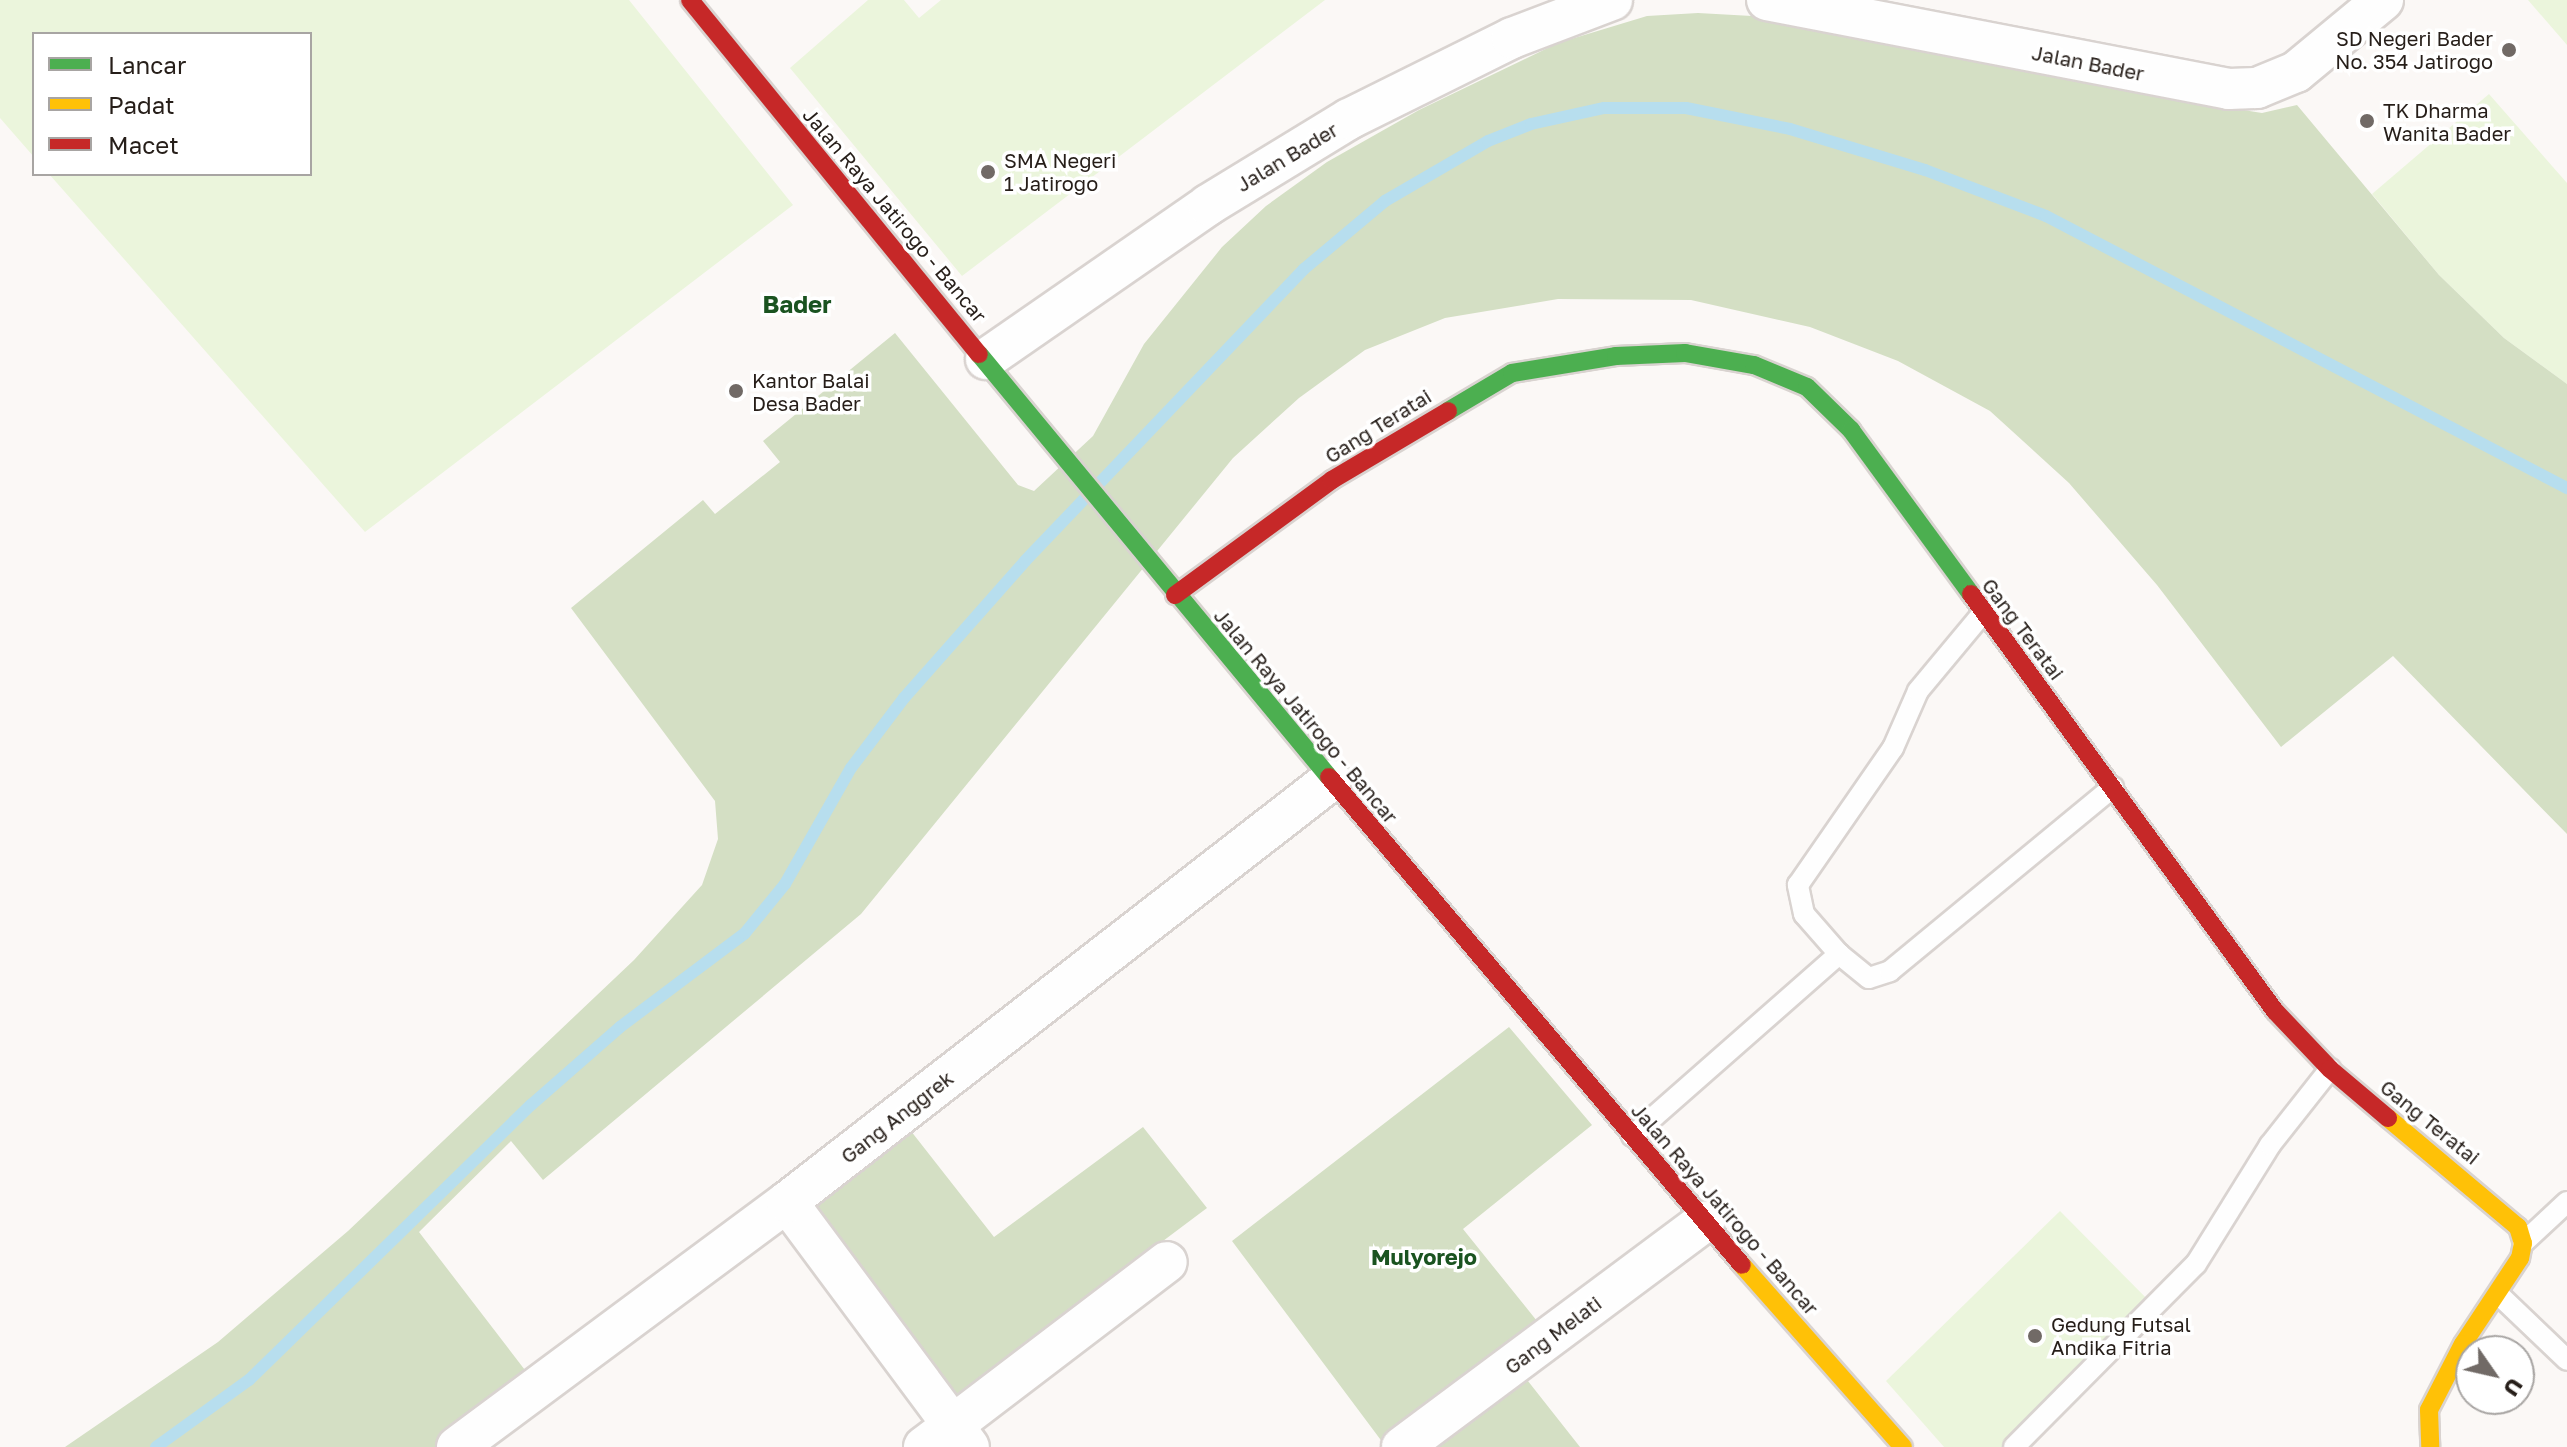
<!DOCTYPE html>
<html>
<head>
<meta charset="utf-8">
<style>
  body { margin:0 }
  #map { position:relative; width:2567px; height:1447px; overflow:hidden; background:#fbf8f6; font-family:"Golos Text",sans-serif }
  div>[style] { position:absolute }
  .green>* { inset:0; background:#ebf5dc }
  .forest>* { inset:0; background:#d4dfc4 }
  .stream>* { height:12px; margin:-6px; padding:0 6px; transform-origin:6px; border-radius:6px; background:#b7deee }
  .roads { filter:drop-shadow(2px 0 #d9d3d0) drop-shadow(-2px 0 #d9d3d0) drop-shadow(0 2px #d9d3d0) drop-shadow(0 -2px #d9d3d0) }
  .lane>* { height:20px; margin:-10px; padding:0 10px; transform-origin:10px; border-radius:10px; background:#fefefe }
  .street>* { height:40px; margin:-20px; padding:0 20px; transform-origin:20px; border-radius:20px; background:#fefefe }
  .fast>* { height:18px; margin:-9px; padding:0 9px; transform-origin:9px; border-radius:9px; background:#4caf50 }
  .slow>* { height:18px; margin:-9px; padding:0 9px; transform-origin:9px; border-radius:9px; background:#ffc107 }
  .jam>* { height:18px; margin:-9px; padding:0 9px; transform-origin:9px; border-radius:9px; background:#c62828 }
  .dots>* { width:22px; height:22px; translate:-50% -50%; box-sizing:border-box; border:4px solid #fff; border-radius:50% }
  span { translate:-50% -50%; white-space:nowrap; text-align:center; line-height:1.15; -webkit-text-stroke:7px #fff; paint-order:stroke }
  .poi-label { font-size:20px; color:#261e19 }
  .right { translate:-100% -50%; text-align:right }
  .left { translate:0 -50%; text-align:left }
  .street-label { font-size:20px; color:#261e19 }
  .neighbourhood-label { font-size:22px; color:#1a5320; font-weight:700 }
  .quarter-label { font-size:24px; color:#1a5320; font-weight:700 }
  .legend { position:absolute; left:32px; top:32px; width:280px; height:144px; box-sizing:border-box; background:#fff; border:2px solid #a8a5a3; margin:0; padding:10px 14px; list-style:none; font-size:24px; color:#261e19 }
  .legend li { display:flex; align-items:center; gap:16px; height:40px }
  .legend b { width:40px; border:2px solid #a8a5a3 }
  .north { position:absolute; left:2455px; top:1335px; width:80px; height:80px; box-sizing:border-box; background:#fff; border:2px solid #a8a5a3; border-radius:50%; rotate:124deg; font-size:22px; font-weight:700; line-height:32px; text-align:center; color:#261e19 }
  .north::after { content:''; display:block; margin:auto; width:28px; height:36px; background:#716a66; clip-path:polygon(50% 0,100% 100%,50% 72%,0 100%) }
</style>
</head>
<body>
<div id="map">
  <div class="green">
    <div style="clip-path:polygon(0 0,629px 0,793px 205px,365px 532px,49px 174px,310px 174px,310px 34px,34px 34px,34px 157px,0 118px)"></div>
    <div style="clip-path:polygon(868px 0,904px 0,919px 18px,941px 0,1325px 0,962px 276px,790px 68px)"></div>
    <div style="clip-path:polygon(2528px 0,2567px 0,2567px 45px)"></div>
    <div style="clip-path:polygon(2489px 94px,2567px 183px,2567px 384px,2504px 338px,2439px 275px,2372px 194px)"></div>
    <div style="clip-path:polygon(2060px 1211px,2163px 1315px,2027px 1447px,1944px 1447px,1886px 1381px)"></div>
  </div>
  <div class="forest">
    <div style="clip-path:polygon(1698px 13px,1752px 16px,2237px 109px,2262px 113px,2297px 105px,2439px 275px,2504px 338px,2567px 384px,2567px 834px,2393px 656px,2281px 747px,2157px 585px,2069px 483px,1990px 411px,1898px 361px,1810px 327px,1691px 300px,1558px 299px,1445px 318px,1365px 350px,1299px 398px,1233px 458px,861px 914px,543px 1180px,511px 1141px,419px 1232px,528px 1374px,435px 1447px,65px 1447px,218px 1342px,348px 1231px,634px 960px,702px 885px,718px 839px,715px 801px,571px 608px,703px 500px,715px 514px,780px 462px,763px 441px,895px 333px,1018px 485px,1034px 491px,1093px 436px,1144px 344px,1222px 247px,1266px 206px,1327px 162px,1419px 110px,1558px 43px,1647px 16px)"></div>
    <div style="clip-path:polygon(1509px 1027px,1592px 1125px,1463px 1229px,1541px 1326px,1505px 1352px,1580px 1447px,1386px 1447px,1232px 1241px)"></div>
    <div style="clip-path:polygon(907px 1126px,994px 1237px,1143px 1127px,1207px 1208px,955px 1397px,806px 1203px)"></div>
  </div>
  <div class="stream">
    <div style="left:156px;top:1447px;width:115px;rotate:-35.8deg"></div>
    <div style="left:249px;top:1380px;width:394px;rotate:-44.3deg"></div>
    <div style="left:531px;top:1105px;width:118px;rotate:-41.2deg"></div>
    <div style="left:620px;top:1027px;width:156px;rotate:-36.9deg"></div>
    <div style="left:745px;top:933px;width:63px;rotate:-50.8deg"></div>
    <div style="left:785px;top:884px;width:133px;rotate:-60.4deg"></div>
    <div style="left:851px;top:768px;width:88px;rotate:-52.9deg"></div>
    <div style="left:904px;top:698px;width:183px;rotate:-48.5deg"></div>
    <div style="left:1025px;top:561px;width:404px;rotate:-46.3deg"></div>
    <div style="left:1304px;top:269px;width:106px;rotate:-40deg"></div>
    <div style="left:1385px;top:201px;width:119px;rotate:-30.2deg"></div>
    <div style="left:1488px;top:141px;width:46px;rotate:-21.6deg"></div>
    <div style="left:1531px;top:124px;width:75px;rotate:-12.4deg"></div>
    <div style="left:1604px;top:108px;width:82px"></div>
    <div style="left:1686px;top:108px;width:106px;rotate:11.4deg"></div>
    <div style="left:1790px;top:129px;width:141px;rotate:16.9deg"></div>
    <div style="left:1925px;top:170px;width:129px;rotate:20.8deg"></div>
    <div style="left:2046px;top:216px;width:588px;rotate:27.57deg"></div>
  </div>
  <div class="roads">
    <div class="lane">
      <div style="left:1839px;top:954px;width:53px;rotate:-131.2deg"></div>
      <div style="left:1804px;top:914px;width:30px;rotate:-102deg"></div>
      <div style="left:1798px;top:885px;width:167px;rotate:-55.3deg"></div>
      <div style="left:1893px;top:748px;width:62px;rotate:-66.3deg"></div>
      <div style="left:1918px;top:691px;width:102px;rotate:-50.2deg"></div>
      <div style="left:1632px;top:1136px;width:276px;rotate:-41.3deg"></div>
      <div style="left:1839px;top:954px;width:38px;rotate:39deg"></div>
      <div style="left:1869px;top:978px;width:22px;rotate:-18deg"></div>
      <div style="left:1890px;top:971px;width:289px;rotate:-39.5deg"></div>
      <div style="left:2523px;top:1243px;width:60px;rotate:-43deg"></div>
      <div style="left:2498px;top:1294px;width:95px;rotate:43.7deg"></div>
      <div style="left:2014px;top:1447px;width:258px;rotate:-45.2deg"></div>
      <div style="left:2196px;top:1264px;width:140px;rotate:-58.1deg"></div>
      <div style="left:2270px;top:1145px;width:97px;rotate:-51.7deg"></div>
    </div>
    <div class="street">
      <div style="left:1767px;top:0;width:470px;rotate:10.9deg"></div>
      <div style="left:2229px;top:89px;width:28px;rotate:-2deg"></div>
      <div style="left:2257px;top:88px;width:42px;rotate:-22.3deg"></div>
      <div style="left:2296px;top:72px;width:113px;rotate:-39.6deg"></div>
      <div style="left:986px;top:359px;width:270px;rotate:-34.7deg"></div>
      <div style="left:1208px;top:205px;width:165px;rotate:-31.4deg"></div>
      <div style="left:1349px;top:119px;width:182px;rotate:-26.4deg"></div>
      <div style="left:1512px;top:38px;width:107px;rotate:-20.8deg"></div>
      <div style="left:787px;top:1202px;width:305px;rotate:53.4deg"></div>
      <div style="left:457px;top:1447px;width:411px;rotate:-36.6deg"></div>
      <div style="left:787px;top:1202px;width:688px;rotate:-37.8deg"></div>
      <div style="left:924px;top:1447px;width:305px;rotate:-37.3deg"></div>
      <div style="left:1402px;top:1447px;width:377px;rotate:-36.7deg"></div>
    </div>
    <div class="fast">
      <div style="left:979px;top:354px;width:549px;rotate:50.39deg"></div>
      <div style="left:1448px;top:411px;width:74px;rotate:-30.7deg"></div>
      <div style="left:1512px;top:373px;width:105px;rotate:-9.3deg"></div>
      <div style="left:1616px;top:356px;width:69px;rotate:-2.5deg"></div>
      <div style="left:1685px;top:353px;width:70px;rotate:9.9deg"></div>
      <div style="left:1754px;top:365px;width:57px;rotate:22.5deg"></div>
      <div style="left:1807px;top:387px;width:62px;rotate:44.3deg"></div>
      <div style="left:1851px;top:430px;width:203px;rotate:53.8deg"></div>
    </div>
    <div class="slow">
      <div style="left:2388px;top:1118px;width:170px;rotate:40deg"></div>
      <div style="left:2518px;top:1227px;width:17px;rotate:73deg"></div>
      <div style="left:2523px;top:1243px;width:15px;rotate:101deg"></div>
      <div style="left:2520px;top:1258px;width:103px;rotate:123.5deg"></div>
      <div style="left:2463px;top:1344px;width:74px;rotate:117.3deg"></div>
      <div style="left:2429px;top:1410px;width:37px;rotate:88deg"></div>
      <div style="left:1742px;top:1265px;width:243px;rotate:48.5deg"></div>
    </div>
    <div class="jam">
      <div style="left:690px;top:0;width:457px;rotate:50.8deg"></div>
      <div style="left:1971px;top:594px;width:516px;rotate:53.91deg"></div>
      <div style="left:2275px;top:1011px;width:80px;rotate:46.5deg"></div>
      <div style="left:2330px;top:1069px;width:76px;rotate:40.2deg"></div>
      <div style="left:1175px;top:595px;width:195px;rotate:-36.2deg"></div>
      <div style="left:1332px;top:480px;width:135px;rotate:-30.7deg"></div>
      <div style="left:1329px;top:777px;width:639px;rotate:49.76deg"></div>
    </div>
  </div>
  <div class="dots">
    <div style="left:2509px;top:50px;background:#716a66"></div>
    <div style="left:2367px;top:121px;background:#716a66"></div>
    <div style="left:988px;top:172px;background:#716a66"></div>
    <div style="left:736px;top:391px;background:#716a66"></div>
    <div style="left:2035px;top:1336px;background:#716a66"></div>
  </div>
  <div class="poi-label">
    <span class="right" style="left:2493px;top:50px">SD Negeri Bader<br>No. 354 Jatirogo</span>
    <span class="left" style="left:2383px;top:122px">TK Dharma<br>Wanita Bader</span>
    <span class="left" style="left:1004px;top:172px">SMA Negeri<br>1 Jatirogo</span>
    <span class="left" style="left:752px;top:392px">Kantor Balai<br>Desa Bader</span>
    <span class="left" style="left:2051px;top:1336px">Gedung Futsal<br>Andika Fitria</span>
  </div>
  <div class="street-label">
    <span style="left:2088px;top:63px;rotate:11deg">Jalan Bader</span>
    <span style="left:1287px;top:157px;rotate:-31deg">Jalan Bader</span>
    <span style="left:895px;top:215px;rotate:50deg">Jalan Raya Jatirogo - Bancar</span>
    <span style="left:1378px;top:426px;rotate:-32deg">Gang Teratai</span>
    <span style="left:2023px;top:629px;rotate:53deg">Gang Teratai</span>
    <span style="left:1306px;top:716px;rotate:50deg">Jalan Raya Jatirogo - Bancar</span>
    <span style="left:897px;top:1117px;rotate:-38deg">Gang Anggrek</span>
    <span style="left:2430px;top:1122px;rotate:39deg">Gang Teratai</span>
    <span style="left:1725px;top:1209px;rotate:49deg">Jalan Raya Jatirogo - Bancar</span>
    <span style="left:1553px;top:1335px;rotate:-37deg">Gang Melati</span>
  </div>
  <div class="neighbourhood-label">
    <span style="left:1424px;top:1257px">Mulyorejo</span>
  </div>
  <div class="quarter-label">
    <span style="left:797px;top:304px">Bader</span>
  </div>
  <ul class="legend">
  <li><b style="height:10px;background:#4caf50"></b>Lancar</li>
  <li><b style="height:10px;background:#ffc107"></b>Padat</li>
  <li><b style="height:10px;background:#c62828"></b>Macet</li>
  </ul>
  <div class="north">U</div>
</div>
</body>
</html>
